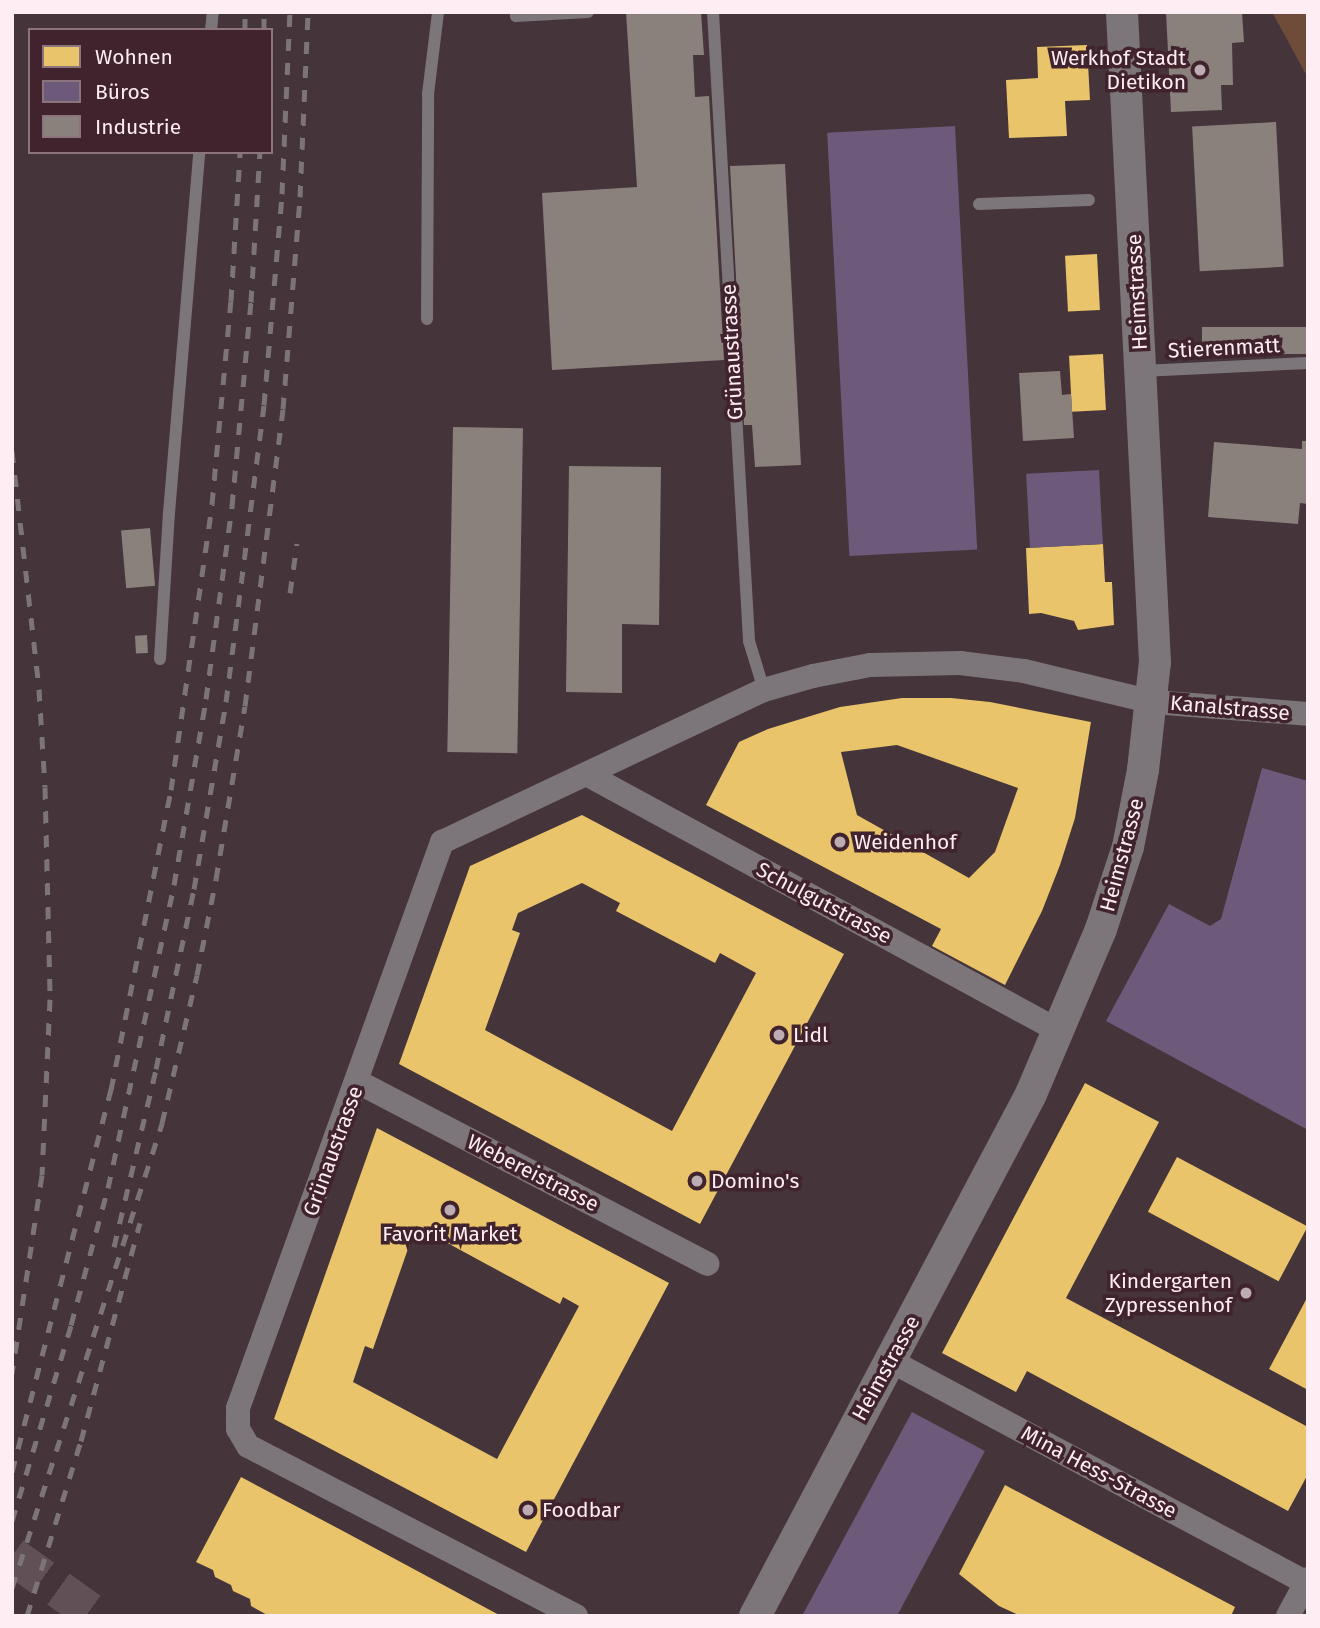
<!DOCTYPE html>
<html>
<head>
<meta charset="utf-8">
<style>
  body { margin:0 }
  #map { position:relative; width:1320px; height:1628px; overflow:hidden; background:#45343a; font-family:"Fira Sans",sans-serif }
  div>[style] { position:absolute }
  .green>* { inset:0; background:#6f4b3a }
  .homes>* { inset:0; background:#e9c46a; transform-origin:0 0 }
  .offices>* { inset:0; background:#6d597a; transform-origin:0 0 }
  .industry>* { inset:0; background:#8a817c; transform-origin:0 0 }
  .primary-tunnel>* { height:38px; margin-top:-19px; transform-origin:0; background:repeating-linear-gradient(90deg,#615056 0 38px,transparent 0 57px) }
  .service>* { height:12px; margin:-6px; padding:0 6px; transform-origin:6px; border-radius:6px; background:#7c757a }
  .minor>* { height:24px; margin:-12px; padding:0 12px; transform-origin:12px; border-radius:12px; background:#7c757a }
  .tertiary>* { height:32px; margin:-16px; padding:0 16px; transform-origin:16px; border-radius:16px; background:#7c757a }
  .rail>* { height:5px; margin-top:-2.5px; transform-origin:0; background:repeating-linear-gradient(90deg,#7c7477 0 12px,transparent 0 24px) }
  .dots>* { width:19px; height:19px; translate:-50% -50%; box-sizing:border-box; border:4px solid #41232d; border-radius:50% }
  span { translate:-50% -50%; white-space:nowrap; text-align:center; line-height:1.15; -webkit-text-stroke:7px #41232d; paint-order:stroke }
  .poi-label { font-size:21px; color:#feedf2 }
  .right { translate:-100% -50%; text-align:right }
  .left { translate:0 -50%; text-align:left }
  .street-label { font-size:21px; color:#feedf2 }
  .frame { position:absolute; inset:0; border:14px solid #feedf2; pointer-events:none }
  .legend { position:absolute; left:28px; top:28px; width:245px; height:126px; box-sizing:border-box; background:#41232d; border:2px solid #8d747c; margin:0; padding:9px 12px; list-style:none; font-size:21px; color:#feedf2 }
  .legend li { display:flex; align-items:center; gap:14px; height:35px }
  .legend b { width:35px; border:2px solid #8d747c }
</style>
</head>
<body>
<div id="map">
  <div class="green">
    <div style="clip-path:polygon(1272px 12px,1308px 12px,1308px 78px)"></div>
  </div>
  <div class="homes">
    <div style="clip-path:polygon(1087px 45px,1090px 100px,1065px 101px,1067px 136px,1009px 138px,1006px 80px,1038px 78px,1037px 47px)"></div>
    <div style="left:1097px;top:254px;width:56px;height:32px;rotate:87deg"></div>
    <div style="left:1103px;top:354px;width:56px;height:34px;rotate:87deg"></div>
    <div style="clip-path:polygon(1103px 544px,1105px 582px,1112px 582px,1114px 625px,1078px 630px,1074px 621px,1041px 613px,1029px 614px,1026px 548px)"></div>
    <div style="clip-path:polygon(evenodd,902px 698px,951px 698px,990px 702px,1091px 722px,1075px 818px,1060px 865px,1042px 911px,1005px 985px,932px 946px,941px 929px,706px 805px,739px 742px,768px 729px,840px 707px,902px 698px,897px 745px,1018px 788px,995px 852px,969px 878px,857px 815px,841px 752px,897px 745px)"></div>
    <div style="clip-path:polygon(evenodd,582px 815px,844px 954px,700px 1224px,399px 1064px,470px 866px,582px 815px,582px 883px,620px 903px,616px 911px,715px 963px,720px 953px,756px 973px,672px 1131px,485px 1030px,520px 933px,512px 930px,518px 913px,582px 883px)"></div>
    <div style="clip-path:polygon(1085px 1083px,1159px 1122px,1066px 1298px,1308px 1427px,1308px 1474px,1288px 1511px,1027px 1371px,1016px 1392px,942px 1353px)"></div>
    <div style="clip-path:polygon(evenodd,377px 1128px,669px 1283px,526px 1552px,274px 1419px,377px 1128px,416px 1226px,560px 1304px,563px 1297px,579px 1306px,497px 1459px,353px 1382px,365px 1346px,373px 1349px,416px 1226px)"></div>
    <div style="left:1177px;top:1157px;width:148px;height:62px;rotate:28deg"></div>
    <div style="clip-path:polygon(1308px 1296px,1308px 1390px,1269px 1369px)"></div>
    <div style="clip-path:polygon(241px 1477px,343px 1531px,501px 1616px,269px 1616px,251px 1606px,250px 1599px,233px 1591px,231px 1585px,215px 1577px,213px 1570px,196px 1562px)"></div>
    <div style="clip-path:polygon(1005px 1485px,1235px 1607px,1231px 1616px,1021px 1616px,999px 1606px,959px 1574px)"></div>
  </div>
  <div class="offices">
    <div style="left:955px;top:126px;width:424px;height:128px;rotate:87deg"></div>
    <div style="left:1099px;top:470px;width:74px;height:73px;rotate:87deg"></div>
    <div style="clip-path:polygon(1262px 768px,1308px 781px,1308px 1130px,1106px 1021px,1169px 904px,1210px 926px,1221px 919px)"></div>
    <div style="clip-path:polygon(912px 1412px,985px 1451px,897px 1616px,802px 1616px)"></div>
  </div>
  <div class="industry">
    <div style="clip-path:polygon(626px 12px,701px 12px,704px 55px,693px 55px,695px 97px,709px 96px,724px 360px,552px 370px,542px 193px,637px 187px)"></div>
    <div style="clip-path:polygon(1166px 12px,1242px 12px,1244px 42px,1232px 43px,1233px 85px,1221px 85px,1222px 110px,1171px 112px)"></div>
    <div style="left:1276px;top:122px;width:145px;height:84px;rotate:87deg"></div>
    <div style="clip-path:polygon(785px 164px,801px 465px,755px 467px,752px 425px,744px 425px,730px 166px)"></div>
    <div style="left:1308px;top:327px;width:27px;height:106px;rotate:90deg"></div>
    <div style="clip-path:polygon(1060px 371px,1062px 395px,1071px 394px,1074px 438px,1023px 441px,1019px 373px)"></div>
    <div style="left:453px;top:427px;width:70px;height:325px;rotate:1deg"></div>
    <div style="clip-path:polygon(1302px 441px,1308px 441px,1308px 504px,1300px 503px,1298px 524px,1208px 517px,1214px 442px,1302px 449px)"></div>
    <div style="clip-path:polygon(569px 466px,661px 467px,659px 625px,622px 624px,622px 693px,566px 692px)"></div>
    <div style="left:150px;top:528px;width:58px;height:29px;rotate:85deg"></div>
    <div style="left:147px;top:635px;width:18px;height:12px;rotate:87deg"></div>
  </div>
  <div class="primary-tunnel">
    <div style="left:12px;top:1556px;width:103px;rotate:35.5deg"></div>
  </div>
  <div class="service">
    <div style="left:516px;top:12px;width:4px;rotate:90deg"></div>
    <div style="left:516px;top:16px;width:72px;rotate:-3.2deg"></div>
    <div style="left:713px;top:12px;width:630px;rotate:86.72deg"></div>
    <div style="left:749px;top:641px;width:51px;rotate:73deg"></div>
    <div style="left:211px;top:30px;width:18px;rotate:-84deg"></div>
    <div style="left:979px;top:204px;width:110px;rotate:-2.1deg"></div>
    <div style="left:427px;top:319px;width:225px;rotate:-89.7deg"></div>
    <div style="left:428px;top:94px;width:83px;rotate:-83deg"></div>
    <div style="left:1142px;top:371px;width:166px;rotate:-2.8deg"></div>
    <div style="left:160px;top:659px;width:146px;rotate:-86.5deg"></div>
    <div style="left:169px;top:513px;width:362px;rotate:-85.2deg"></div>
  </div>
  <div class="minor">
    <div style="left:588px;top:775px;width:536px;rotate:28.53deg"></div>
    <div style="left:358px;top:1082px;width:394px;rotate:27.5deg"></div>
    <div style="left:891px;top:1361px;width:471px;rotate:28.1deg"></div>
    <div style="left:576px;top:1616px;width:369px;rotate:-152.6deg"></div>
    <div style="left:248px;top:1446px;width:20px;rotate:-120deg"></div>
    <div style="left:238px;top:1429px;width:21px;rotate:-90deg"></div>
    <div style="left:238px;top:1408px;width:602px;rotate:-70.18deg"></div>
    <div style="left:442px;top:842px;width:356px;rotate:-25.3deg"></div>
    <div style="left:764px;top:690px;width:51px;rotate:-15.9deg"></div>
    <div style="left:813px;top:676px;width:58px;rotate:-10.9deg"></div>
    <div style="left:870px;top:665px;width:90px;rotate:-1.3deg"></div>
    <div style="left:960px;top:663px;width:64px;rotate:7.1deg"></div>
    <div style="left:1024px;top:671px;width:133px;rotate:13.5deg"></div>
    <div style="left:1153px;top:702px;width:155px;rotate:4.4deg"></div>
    <div style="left:1288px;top:1616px;width:42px;rotate:-61.6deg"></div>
  </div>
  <div class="tertiary">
    <div style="left:755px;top:1616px;width:590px;rotate:-62.13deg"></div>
    <div style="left:1031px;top:1094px;width:179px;rotate:-67deg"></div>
    <div style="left:1101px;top:929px;width:86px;rotate:-71.8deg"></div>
    <div style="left:1128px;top:847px;width:78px;rotate:-79deg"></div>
    <div style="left:1143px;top:770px;width:109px;rotate:-83.7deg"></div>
    <div style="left:1155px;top:662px;width:651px;rotate:-92.91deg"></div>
  </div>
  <div class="rail">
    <div style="left:245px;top:30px;width:18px;rotate:-90deg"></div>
    <div style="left:264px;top:30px;width:18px;rotate:-90deg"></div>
    <div style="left:12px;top:451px;width:240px;rotate:83.5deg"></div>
    <div style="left:39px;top:689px;width:98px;rotate:86.5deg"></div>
    <div style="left:45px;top:787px;width:212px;rotate:88.6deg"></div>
    <div style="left:50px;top:999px;width:176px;rotate:92.6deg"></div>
    <div style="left:42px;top:1175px;width:201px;rotate:98.6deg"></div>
    <div style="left:290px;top:593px;width:50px;rotate:-82deg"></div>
    <div style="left:114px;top:1247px;width:183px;rotate:-76.7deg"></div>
    <div style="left:156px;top:1069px;width:184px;rotate:-78.1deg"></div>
    <div style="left:194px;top:889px;width:190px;rotate:-80.3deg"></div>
    <div style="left:226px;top:702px;width:299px;rotate:-82.7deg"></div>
    <div style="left:264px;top:405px;width:212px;rotate:-85.1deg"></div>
    <div style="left:282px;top:194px;width:182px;rotate:-87.5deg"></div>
    <div style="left:12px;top:1472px;width:395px;rotate:-75.5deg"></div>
    <div style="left:111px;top:1090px;width:306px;rotate:-78.7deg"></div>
    <div style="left:171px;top:790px;width:289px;rotate:-81.8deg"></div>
    <div style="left:212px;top:504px;width:204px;rotate:-84.7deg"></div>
    <div style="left:231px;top:301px;width:149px;rotate:-86.5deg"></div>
    <div style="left:12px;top:1521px;width:205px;rotate:-73.2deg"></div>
    <div style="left:71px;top:1325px;width:142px;rotate:-74.9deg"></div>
    <div style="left:108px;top:1188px;width:310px;rotate:-77.7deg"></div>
    <div style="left:174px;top:885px;width:189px;rotate:-80.2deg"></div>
    <div style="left:206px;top:699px;width:195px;rotate:-82.3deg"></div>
    <div style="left:232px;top:506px;width:205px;rotate:-84.7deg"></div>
    <div style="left:251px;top:302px;width:150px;rotate:-86.6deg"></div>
    <div style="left:12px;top:1588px;width:489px;rotate:-72.1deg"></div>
    <div style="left:162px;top:1123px;width:152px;rotate:-76.7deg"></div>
    <div style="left:197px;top:975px;width:98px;rotate:-78.8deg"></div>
    <div style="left:216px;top:879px;width:175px;rotate:-80.5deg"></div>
    <div style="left:245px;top:706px;width:299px;rotate:-82.7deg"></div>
    <div style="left:283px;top:409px;width:213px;rotate:-85.4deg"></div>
    <div style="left:300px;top:197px;width:185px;rotate:-87.5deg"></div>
    <div style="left:27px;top:1616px;width:183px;rotate:-72.9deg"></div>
    <div style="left:81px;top:1441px;width:226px;rotate:-74.9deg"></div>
  </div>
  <div class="dots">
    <div style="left:1200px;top:70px;background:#bdacb2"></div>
    <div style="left:840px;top:842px;background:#bdacb2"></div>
    <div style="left:779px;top:1035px;background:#bdacb2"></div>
    <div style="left:697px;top:1181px;background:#bdacb2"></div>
    <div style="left:450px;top:1210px;background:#bdacb2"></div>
    <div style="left:1246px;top:1293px;background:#bdacb2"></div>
    <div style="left:528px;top:1510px;background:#bdacb2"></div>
  </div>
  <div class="poi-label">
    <span class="right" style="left:1186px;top:70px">Werkhof Stadt<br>Dietikon</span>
    <span class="left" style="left:854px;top:842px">Weidenhof</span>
    <span class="left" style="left:793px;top:1035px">Lidl</span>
    <span class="left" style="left:711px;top:1181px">Domino's</span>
    <span style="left:450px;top:1234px">Favorit Market</span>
    <span class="right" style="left:1232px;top:1293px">Kindergarten<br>Zypressenhof</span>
    <span class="left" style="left:542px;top:1510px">Foodbar</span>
  </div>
  <div class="street-label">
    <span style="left:1137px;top:292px;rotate:-93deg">Heimstrasse</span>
    <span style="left:1224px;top:348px;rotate:-3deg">Stierenmatt</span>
    <span style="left:732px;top:352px;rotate:-93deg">Grünaustrasse</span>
    <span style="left:1230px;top:708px;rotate:5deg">Kanalstrasse</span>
    <span style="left:1122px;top:855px;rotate:-75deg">Heimstrasse</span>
    <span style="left:824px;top:903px;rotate:28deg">Schulgutstrasse</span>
    <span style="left:333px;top:1151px;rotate:-70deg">Grünaustrasse</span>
    <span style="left:533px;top:1173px;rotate:27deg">Webereistrasse</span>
    <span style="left:886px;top:1368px;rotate:-61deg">Heimstrasse</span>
    <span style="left:1099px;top:1472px;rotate:28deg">Mina Hess-Strasse</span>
  </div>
  <div class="frame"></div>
  <ul class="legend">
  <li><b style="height:19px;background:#e9c46a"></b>Wohnen</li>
  <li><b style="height:19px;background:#6d597a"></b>Büros</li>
  <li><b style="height:19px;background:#8a817c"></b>Industrie</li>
  </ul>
</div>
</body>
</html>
